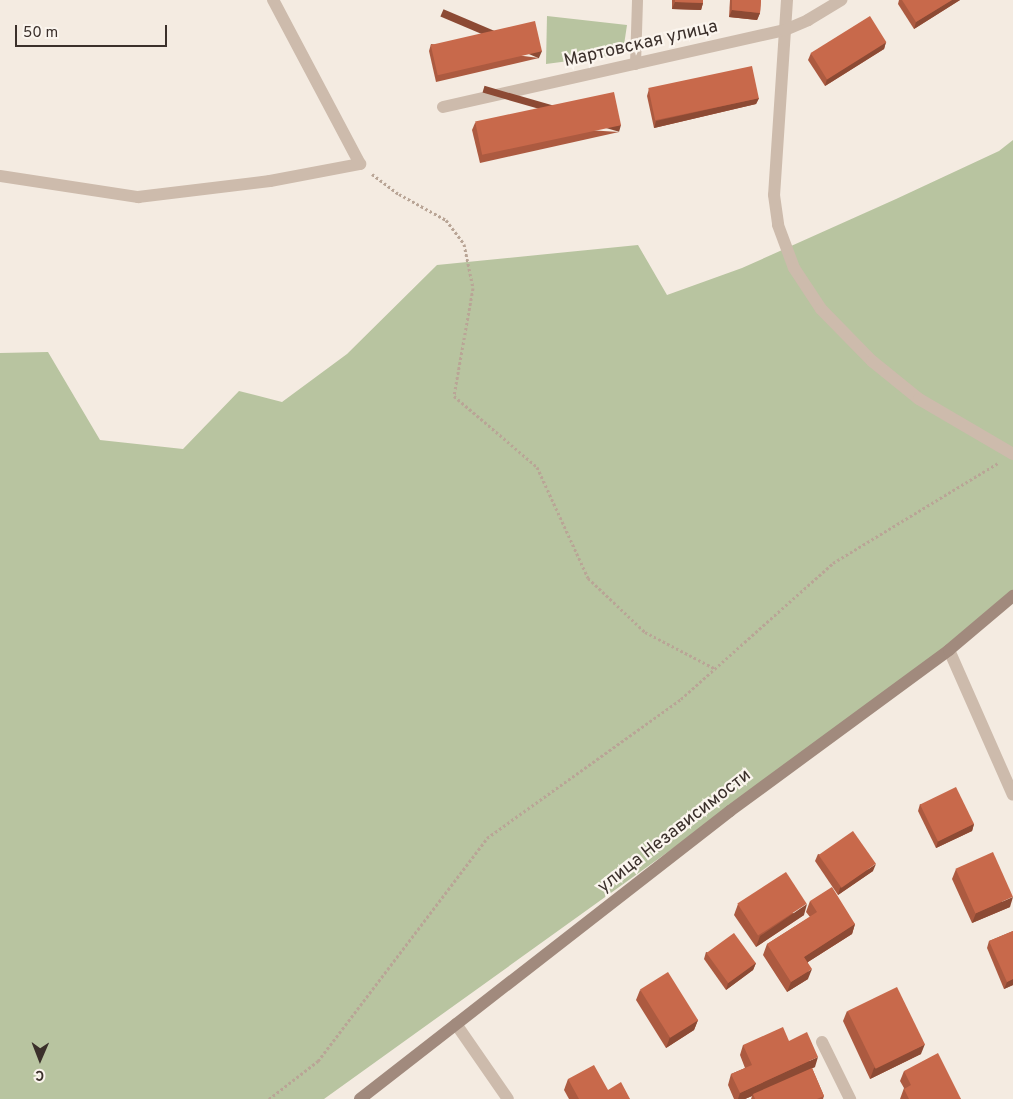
<!DOCTYPE html>
<html>
<head>
<meta charset="utf-8">
<style>
  body { margin:0 }
  #map { position:relative; width:1013px; height:1099px; overflow:hidden; background:#f4ebe1; font-family:Overpass,sans-serif }
  div>[style] { position:absolute }
  .green>* { inset:0; background:#b8c4a0 }
  .path>* { height:3px; margin-top:-1.5px; transform-origin:0; background:repeating-linear-gradient(90deg,#b9a596 0 2.5px,transparent 0 5px) }
  .service>* { height:11px; margin:-5.5px; padding:0 5.5px; transform-origin:5.5px; border-radius:5.5px; background:#cdbbac }
  .minor>* { height:12px; margin:-6px; padding:0 6px; transform-origin:6px; border-radius:6px; background:#cdbbac }
  .secondary>* { height:12px; margin:-6px; padding:0 6px; transform-origin:6px; border-radius:6px; background:#a18a7d }
  .wall>* { inset:0; background:#ac5a40 }
  .shaded-wall>* { inset:0; background:#8c4a34; transform-origin:0 0 }
  .building>* { inset:0; background:#c8694b; transform-origin:0 0 }
  span { translate:-50% -50%; white-space:nowrap; text-align:center; line-height:1.15; -webkit-text-stroke:4.5px #fbf5ee; paint-order:stroke }
  .street-label { font-size:18px; color:#3b302b }
  .north { position:absolute; left:15px; top:1034px; width:50px; height:50px; -webkit-text-stroke:4px #fbf5ee; paint-order:stroke; rotate:181deg; font-size:14px; font-weight:700; line-height:20px; text-align:center; color:#3b302b }
  .north::after { content:''; display:block; margin:auto; width:18px; height:22px; background:#3b302b; clip-path:polygon(50% 0,100% 100%,50% 72%,0 100%) }
  .scale { position:absolute; left:15px; top:25px; width:152px; height:22px; box-sizing:border-box; border:2px solid #3b302b; border-top:0; padding-left:6px; font-size:15px; line-height:18px; white-space:nowrap; color:#3b302b; -webkit-text-stroke:4px #fbf5ee; paint-order:stroke }
</style>
</head>
<body>
<div id="map">
  <div class="green">
    <div style="clip-path:polygon(547px 16px,627px 25px,624px 45px,607px 56px,546px 64px)"></div>
    <div style="clip-path:polygon(1013px 140px,1013px 592px,949px 650px,324px 1099px,0 1099px,0 353px,48px 352px,100px 440px,183px 449px,239px 391px,282px 402px,347px 354px,437px 265px,638px 245px,667px 295px,742px 268px,896px 199px,999px 151px)"></div>
  </div>
  <div class="path">
    <div style="left:372px;top:174px;width:34px;rotate:37deg"></div>
    <div style="left:399px;top:194px;width:54px;rotate:29deg"></div>
    <div style="left:446px;top:220px;width:30px;rotate:53deg"></div>
    <div style="left:464px;top:244px;width:45px;rotate:78.4deg"></div>
    <div style="left:473px;top:288px;width:110px;rotate:100deg"></div>
    <div style="left:454px;top:396px;width:109px;rotate:40.5deg"></div>
    <div style="left:537px;top:467px;width:122px;rotate:65.3deg"></div>
    <div style="left:588px;top:578px;width:79px;rotate:43.5deg"></div>
    <div style="left:645px;top:632px;width:78px;rotate:27.6deg"></div>
    <div style="left:269px;top:1099px;width:62px;rotate:-37.8deg"></div>
    <div style="left:318px;top:1061px;width:280px;rotate:-52.8deg"></div>
    <div style="left:487px;top:838px;width:239px;rotate:-35.6deg"></div>
    <div style="left:681px;top:699px;width:204px;rotate:-41.8deg"></div>
    <div style="left:833px;top:563px;width:193px;rotate:-31.2deg"></div>
  </div>
  <div class="service">
    <div style="left:635px;top:64px;width:64px;rotate:-88.2deg"></div>
  </div>
  <div class="minor">
    <div style="left:787px;top:0;width:195px;rotate:93.8deg"></div>
    <div style="left:774px;top:195px;width:30px;rotate:82deg"></div>
    <div style="left:778px;top:225px;width:46px;rotate:69.6deg"></div>
    <div style="left:794px;top:268px;width:49px;rotate:56.6deg"></div>
    <div style="left:821px;top:309px;width:73px;rotate:45.6deg"></div>
    <div style="left:872px;top:361px;width:60px;rotate:39deg"></div>
    <div style="left:919px;top:399px;width:109px;rotate:30.3deg"></div>
    <div style="left:443px;top:107px;width:351px;rotate:-12.7deg"></div>
    <div style="left:785px;top:30px;width:25px;rotate:-23deg"></div>
    <div style="left:808px;top:20px;width:39px;rotate:-31deg"></div>
    <div style="left:0;top:176px;width:140px;rotate:8.7deg"></div>
    <div style="left:138px;top:197px;width:133px;rotate:-6.9deg"></div>
    <div style="left:270px;top:181px;width:92px;rotate:-10.7deg"></div>
    <div style="left:360px;top:164px;width:186px;rotate:-117.9deg"></div>
    <div style="left:949px;top:650px;width:158px;rotate:66.2deg"></div>
    <div style="left:456px;top:1024px;width:91px;rotate:55.3deg"></div>
    <div style="left:822px;top:1042px;width:64px;rotate:63.8deg"></div>
  </div>
  <div class="secondary">
    <div style="left:360px;top:1099px;width:469px;rotate:-37.9deg"></div>
    <div style="left:730px;top:811px;width:272px;rotate:-36.3deg"></div>
    <div style="left:949px;top:650px;width:84px;rotate:-40.2deg"></div>
  </div>
  <div class="wall">
    <div style="clip-path:polygon(672px 0,703px 0,703px 3px,701px 10px,672px 9px)"></div>
    <div style="clip-path:polygon(730px 0,761px 0,760px 13px,757px 20px,729px 17px)"></div>
    <div style="clip-path:polygon(899px 0,960px 0,914px 29px,898px 4px)"></div>
    <div style="clip-path:polygon(886px 42px,884px 49px,825px 86px,808px 60px,811px 53px)"></div>
    <div style="clip-path:polygon(431px 44px,539px 58px,436px 82px,429px 51px)"></div>
    <div style="clip-path:polygon(649px 89px,759px 98px,756px 104px,654px 128px,647px 96px)"></div>
    <div style="clip-path:polygon(475px 123px,619px 132px,480px 163px,472px 130px)"></div>
    <div style="clip-path:polygon(920px 804px,974px 824px,972px 831px,936px 848px,918px 811px)"></div>
    <div style="clip-path:polygon(818px 854px,873px 871px,838px 895px,815px 861px)"></div>
    <div style="clip-path:polygon(956px 869px,1010px 907px,972px 923px,952px 879px)"></div>
    <div style="clip-path:polygon(810px 901px,855px 924px,852px 934px,808px 962px,808px 979px,787px 992px,763px 955px,767px 944px,810px 917px,806px 912px)"></div>
    <div style="clip-path:polygon(738px 904px,804px 915px,756px 947px,734px 915px)"></div>
    <div style="clip-path:polygon(1013px 931px,1013px 985px,1004px 989px,987px 948px,989px 941px)"></div>
    <div style="clip-path:polygon(706px 952px,756px 963px,753px 970px,726px 990px,704px 959px)"></div>
    <div style="clip-path:polygon(640px 990px,698px 1020px,694px 1030px,666px 1048px,636px 1000px)"></div>
    <div style="clip-path:polygon(847px 1011px,921px 1054px,870px 1079px,843px 1021px)"></div>
    <div style="clip-path:polygon(789px 1041px,815px 1067px,812px 1068px,824px 1096px,823px 1099px,751px 1099px,752px 1096px,745px 1099px,734px 1099px,728px 1085px,731px 1074px,745px 1068px,740px 1055px,743px 1045px)"></div>
    <div style="clip-path:polygon(904px 1071px,961px 1099px,900px 1099px,904px 1088px,900px 1081px)"></div>
    <div style="clip-path:polygon(568px 1079px,608px 1090px,630px 1099px,569px 1099px,564px 1090px)"></div>
  </div>
  <div class="shaded-wall">
    <div style="clip-path:polygon(952px 0,960px 0,914px 29px,916px 22px)"></div>
    <div style="clip-path:polygon(675px 2px,703px 3px,701px 10px,672px 9px)"></div>
    <div style="clip-path:polygon(732px 10px,760px 13px,757px 20px,729px 17px)"></div>
    <div style="clip-path:polygon(886px 42px,884px 49px,825px 86px,827px 79px)"></div>
    <div style="left:542px;top:51px;width:8px;height:107px;rotate:113deg"></div>
    <div style="clip-path:polygon(759px 98px,756px 104px,654px 128px,656px 121px)"></div>
    <div style="left:621px;top:125px;width:7px;height:142px;rotate:106deg"></div>
    <div style="clip-path:polygon(974px 824px,972px 831px,936px 848px,938px 841px)"></div>
    <div style="clip-path:polygon(876px 864px,873px 871px,838px 895px,840px 888px)"></div>
    <div style="clip-path:polygon(1013px 897px,1010px 907px,972px 923px,976px 913px)"></div>
    <div style="clip-path:polygon(807px 904px,804px 915px,756px 947px,760px 936px)"></div>
    <div style="clip-path:polygon(855px 924px,852px 934px,800px 967px,804px 957px)"></div>
    <div style="clip-path:polygon(756px 963px,753px 970px,726px 990px,728px 983px)"></div>
    <div style="clip-path:polygon(812px 969px,808px 979px,787px 992px,791px 982px)"></div>
    <div style="clip-path:polygon(1013px 979px,1013px 985px,1004px 989px,1007px 982px)"></div>
    <div style="clip-path:polygon(698px 1020px,694px 1030px,666px 1048px,670px 1037px)"></div>
    <div style="clip-path:polygon(925px 1044px,921px 1054px,870px 1079px,874px 1068px)"></div>
    <div style="clip-path:polygon(818px 1057px,815px 1067px,754px 1095px,753px 1094px,752px 1096px,745px 1099px,738px 1099px,740px 1093px)"></div>
  </div>
  <div class="building">
    <div style="clip-path:polygon(675px 0,703px 0,703px 3px,675px 2px)"></div>
    <div style="clip-path:polygon(732px 0,761px 0,760px 13px,732px 10px)"></div>
    <div style="clip-path:polygon(902px 0,952px 0,916px 22px)"></div>
    <div style="left:870px;top:16px;width:31px;height:70px;rotate:58deg"></div>
    <div style="left:535px;top:21px;width:31px;height:107px;rotate:77deg"></div>
    <div style="left:752px;top:66px;width:33px;height:106px;rotate:78deg"></div>
    <div style="left:614px;top:92px;width:34px;height:142px;rotate:78deg"></div>
    <div style="left:956px;top:787px;width:41px;height:40px;rotate:64deg"></div>
    <div style="left:853px;top:831px;width:40px;height:42px;rotate:55deg"></div>
    <div style="left:993px;top:852px;width:49px;height:41px;rotate:66deg"></div>
    <div style="left:786px;top:872px;width:38px;height:58px;rotate:57deg"></div>
    <div style="clip-path:polygon(832px 887px,855px 924px,804px 957px,812px 969px,791px 982px,767px 944px,817px 912px,810px 901px)"></div>
    <div style="clip-path:polygon(1013px 931px,1013px 979px,1007px 982px,989px 941px)"></div>
    <div style="left:734px;top:933px;width:37px;height:34px;rotate:54deg"></div>
    <div style="left:668px;top:972px;width:57px;height:33px;rotate:58deg"></div>
    <div style="left:897px;top:987px;width:64px;height:55px;rotate:64deg"></div>
    <div style="clip-path:polygon(783px 1027px,789px 1041px,807px 1032px,818px 1057px,740px 1093px,731px 1074px,752px 1065px,743px 1045px)"></div>
    <div style="clip-path:polygon(938px 1053px,961px 1099px,909px 1099px,904px 1089px,911px 1085px,904px 1071px)"></div>
    <div style="clip-path:polygon(594px 1065px,608px 1090px,621px 1082px,630px 1099px,579px 1099px,568px 1079px)"></div>
    <div style="clip-path:polygon(812px 1068px,824px 1096px,817px 1099px,755px 1099px,753px 1094px)"></div>
  </div>
  <div class="street-label">
    <span style="left:641px;top:45px;rotate:-13deg">Мартовская улица</span>
    <span style="left:675px;top:832px;rotate:-38deg">улица Независимости</span>
  </div>
  <div class="north">С</div>
  <div class="scale">50 m</div>
</div>
</body>
</html>
